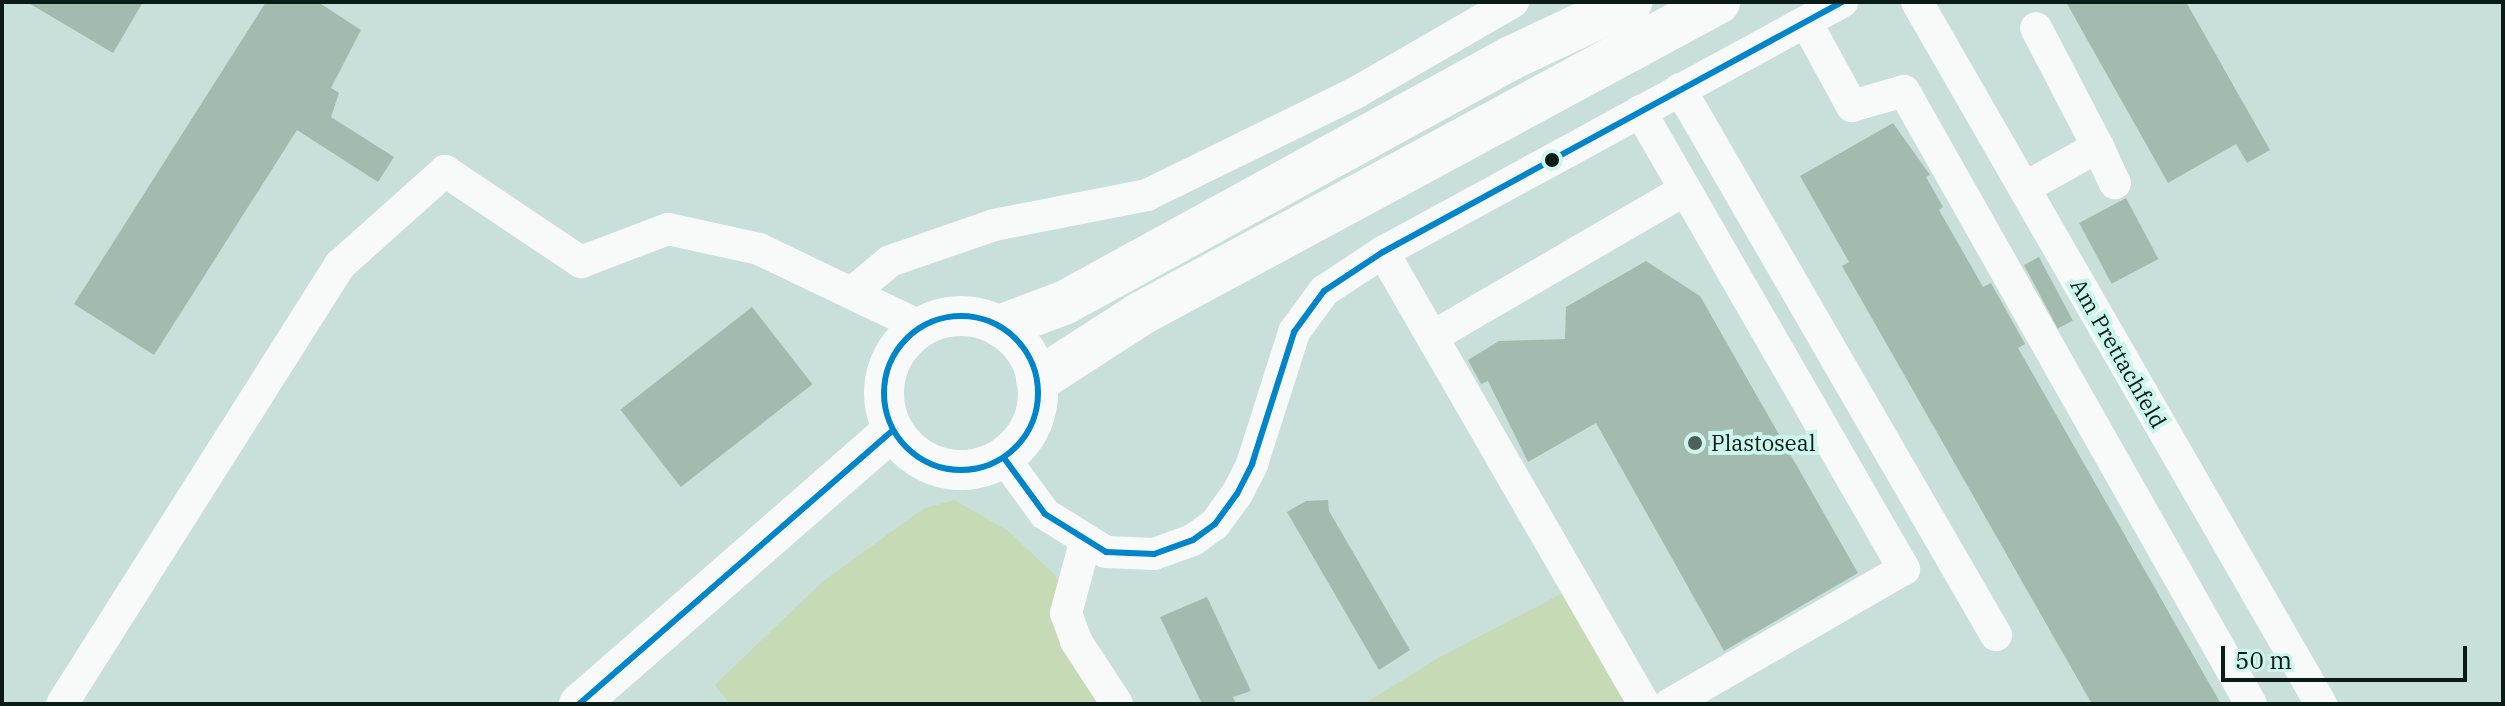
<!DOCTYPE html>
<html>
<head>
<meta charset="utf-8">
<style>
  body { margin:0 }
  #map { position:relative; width:2505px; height:706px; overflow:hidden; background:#c9dfda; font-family:"IBM Plex Serif",serif }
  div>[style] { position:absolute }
  .green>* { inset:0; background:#c5dab5 }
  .building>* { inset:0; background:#a3baae; transform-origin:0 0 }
  .minor>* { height:32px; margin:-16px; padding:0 16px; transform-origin:16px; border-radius:16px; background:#f7faf9 }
  .major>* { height:40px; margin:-20px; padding:0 20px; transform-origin:20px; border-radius:20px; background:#f7faf9 }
  .major>.ring { margin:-20px; padding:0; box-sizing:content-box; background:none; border:40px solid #f7faf9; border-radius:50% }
  .highway>* { height:44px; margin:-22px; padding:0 22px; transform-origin:22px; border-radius:22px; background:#f7faf9 }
  .bus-1>* { height:6px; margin:-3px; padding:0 3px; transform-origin:3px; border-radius:3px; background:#0084ca }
  .bus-1>.ring { margin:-3px; padding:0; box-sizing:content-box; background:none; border:6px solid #0084ca; border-radius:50% }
  .dots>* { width:22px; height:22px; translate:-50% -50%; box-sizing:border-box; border:4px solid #ccf6ec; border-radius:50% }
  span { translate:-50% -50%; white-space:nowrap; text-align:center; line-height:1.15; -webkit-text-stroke:8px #ccf6ec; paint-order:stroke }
  .street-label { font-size:22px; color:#0b1b18 }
  .poi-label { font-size:22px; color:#0b1b18 }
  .left { translate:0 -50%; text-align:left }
  .frame { position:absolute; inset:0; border:4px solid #0b1b18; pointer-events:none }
  .scale { position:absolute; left:2221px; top:646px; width:246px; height:36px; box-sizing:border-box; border:4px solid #0b1b18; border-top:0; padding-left:10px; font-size:24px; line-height:28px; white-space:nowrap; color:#0b1b18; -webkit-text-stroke:6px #ccf6ec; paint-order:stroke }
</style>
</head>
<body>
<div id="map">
  <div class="green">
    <div style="clip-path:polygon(954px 500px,1007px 530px,1056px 576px,1107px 704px,730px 704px,715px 685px,822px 582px,923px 509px)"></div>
    <div style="clip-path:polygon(1565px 592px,1629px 704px,1364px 704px,1440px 657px)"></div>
  </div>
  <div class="building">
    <div style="clip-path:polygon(27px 2px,143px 2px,113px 53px)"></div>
    <div style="clip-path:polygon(266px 2px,318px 2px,361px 30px,331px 88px,339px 93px,331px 117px,394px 157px,378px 182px,297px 130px,154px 355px,74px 304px)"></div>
    <div style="clip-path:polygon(2066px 2px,2186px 2px,2270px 150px,2247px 163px,2236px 144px,2168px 183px)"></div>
    <div style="clip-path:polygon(1893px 123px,1930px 175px,1926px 177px,1943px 207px,1939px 210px,1983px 287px,1991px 283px,2025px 344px,2018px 348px,2221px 704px,2092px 704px,1842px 266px,1849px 262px,1800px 176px)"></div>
    <div style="left:2126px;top:198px;width:69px;height:53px;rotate:62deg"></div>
    <div style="left:2039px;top:257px;width:72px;height:17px;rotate:62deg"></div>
    <div style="clip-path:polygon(1646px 261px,1700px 296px,1858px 573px,1724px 651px,1596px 423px,1528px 462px,1488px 381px,1481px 384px,1468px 360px,1499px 341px,1565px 339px,1566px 307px)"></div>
    <div style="left:752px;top:307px;width:98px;height:167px;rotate:52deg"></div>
    <div style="clip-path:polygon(1328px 500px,1329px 511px,1410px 650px,1379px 670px,1287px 512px,1306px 501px)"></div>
    <div style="clip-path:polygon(1207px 597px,1251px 691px,1233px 697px,1236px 704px,1202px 704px,1160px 617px)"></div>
  </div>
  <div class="minor">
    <div style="left:1917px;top:2px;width:810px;rotate:60.08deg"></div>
    <div style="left:1806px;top:22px;width:96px;rotate:61.3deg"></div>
    <div style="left:1852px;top:106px;width:54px;rotate:-16.1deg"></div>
    <div style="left:1904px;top:91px;width:704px;rotate:60.49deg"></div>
    <div style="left:1680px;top:89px;width:631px;rotate:59.94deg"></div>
    <div style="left:1640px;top:111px;width:529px;rotate:60.04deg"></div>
    <div style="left:1904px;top:569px;width:270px;rotate:150deg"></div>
    <div style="left:2098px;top:147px;width:40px;rotate:65deg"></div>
    <div style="left:2024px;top:188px;width:85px;rotate:-29deg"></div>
    <div style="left:2098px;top:147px;width:134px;rotate:-117.5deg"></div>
    <div style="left:1383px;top:252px;width:522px;rotate:60deg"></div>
    <div style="left:853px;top:292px;width:48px;rotate:-40deg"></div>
    <div style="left:890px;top:261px;width:110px;rotate:-19.1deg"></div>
    <div style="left:994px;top:225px;width:156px;rotate:-11.1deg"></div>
    <div style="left:1147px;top:195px;width:234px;rotate:-26.1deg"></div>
    <div style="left:1357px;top:92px;width:180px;rotate:-30deg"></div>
    <div style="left:1432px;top:337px;width:293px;rotate:-30.2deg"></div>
    <div style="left:1004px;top:458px;width:69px;rotate:53.8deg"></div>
    <div style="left:1045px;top:514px;width:72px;rotate:31.9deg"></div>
    <div style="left:1106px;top:552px;width:48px;rotate:2.4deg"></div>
    <div style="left:1154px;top:554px;width:41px;rotate:-19.7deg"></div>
    <div style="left:1193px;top:540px;width:27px;rotate:-36deg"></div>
    <div style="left:1215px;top:524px;width:37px;rotate:-54deg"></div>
    <div style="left:1237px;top:494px;width:34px;rotate:-63deg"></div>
    <div style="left:1252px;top:464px;width:139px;rotate:-72.3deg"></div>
    <div style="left:1294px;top:332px;width:51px;rotate:-53.8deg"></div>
    <div style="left:1324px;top:291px;width:71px;rotate:-33.5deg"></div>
    <div style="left:1383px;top:252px;width:523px;rotate:-28.58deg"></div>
    <div style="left:1085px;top:543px;width:73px;rotate:105.2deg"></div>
    <div style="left:1066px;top:613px;width:30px;rotate:70deg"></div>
    <div style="left:1076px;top:641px;width:75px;rotate:56.9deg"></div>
    <div style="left:62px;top:704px;width:520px;rotate:-57.66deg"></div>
    <div style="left:340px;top:265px;width:141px;rotate:-41.8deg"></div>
    <div style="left:445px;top:171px;width:164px;rotate:33.8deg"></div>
    <div style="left:581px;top:262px;width:93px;rotate:-20.8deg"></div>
    <div style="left:668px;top:229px;width:93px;rotate:12.4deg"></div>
    <div style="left:759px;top:249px;width:178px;rotate:25.6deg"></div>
  </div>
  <div class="major">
    <div class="ring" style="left:884px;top:316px;width:114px;height:114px"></div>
    <div style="left:579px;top:704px;width:415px;rotate:-41.1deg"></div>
  </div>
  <div class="highway">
    <div style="left:1002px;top:326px;width:66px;rotate:-20.4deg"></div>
    <div style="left:1064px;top:303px;width:510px;rotate:-28.73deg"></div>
    <div style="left:1511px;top:58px;width:132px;rotate:-25.2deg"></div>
    <div style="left:1038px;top:380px;width:124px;rotate:-32.8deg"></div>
    <div style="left:1142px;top:313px;width:655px;rotate:-28.37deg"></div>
  </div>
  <div class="bus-1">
    <div class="ring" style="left:884px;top:316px;width:148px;height:148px"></div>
    <div style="left:1004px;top:458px;width:69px;rotate:53.8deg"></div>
    <div style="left:1045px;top:514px;width:72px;rotate:31.9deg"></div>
    <div style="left:1106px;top:552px;width:48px;rotate:2.4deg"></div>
    <div style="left:1154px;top:554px;width:41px;rotate:-19.7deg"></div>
    <div style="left:1193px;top:540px;width:27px;rotate:-36deg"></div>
    <div style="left:1215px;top:524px;width:37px;rotate:-54deg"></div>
    <div style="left:1237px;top:494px;width:34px;rotate:-63deg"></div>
    <div style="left:1252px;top:464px;width:139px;rotate:-72.3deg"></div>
    <div style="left:1294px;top:332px;width:51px;rotate:-53.8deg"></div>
    <div style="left:1324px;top:291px;width:71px;rotate:-33.5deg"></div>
    <div style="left:1383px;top:252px;width:523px;rotate:-28.58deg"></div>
    <div style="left:579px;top:704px;width:415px;rotate:-41.1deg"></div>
  </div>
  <div class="dots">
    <div style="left:1552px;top:160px;background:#0b1b18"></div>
    <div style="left:1695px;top:443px;background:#4e605c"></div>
  </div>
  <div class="street-label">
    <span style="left:2119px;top:353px;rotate:60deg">Am Prettachfeld</span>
  </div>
  <div class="poi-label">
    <span class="left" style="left:1711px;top:443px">Plastoseal</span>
  </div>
  <div class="frame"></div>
  <div class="scale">50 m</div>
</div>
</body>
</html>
